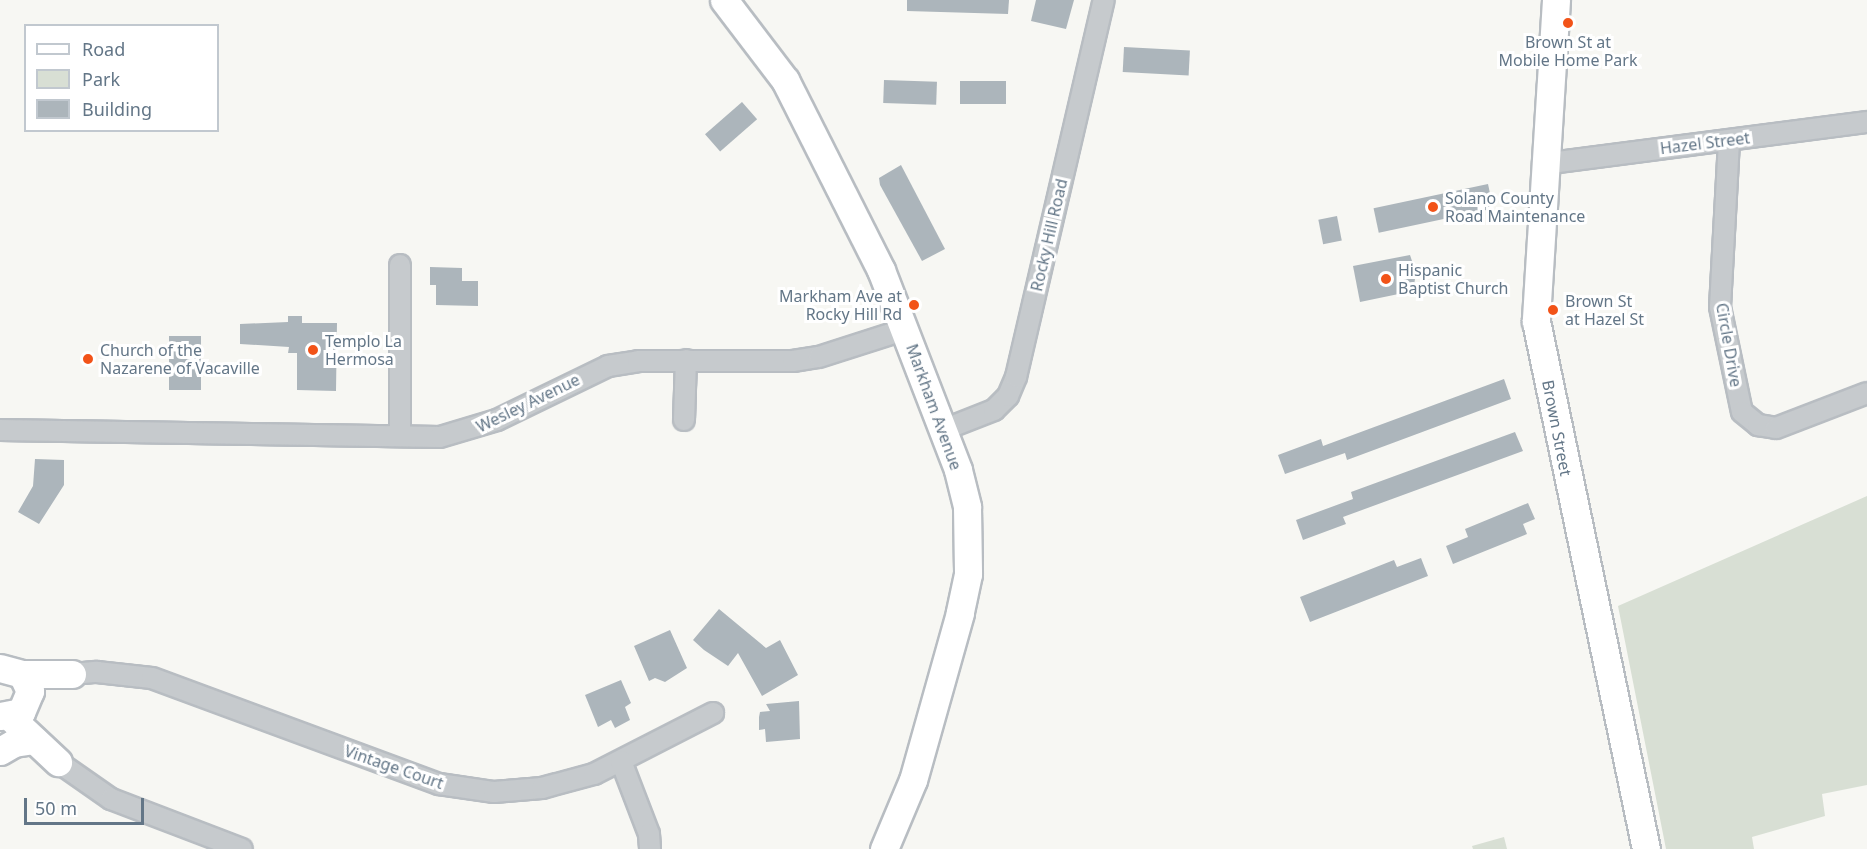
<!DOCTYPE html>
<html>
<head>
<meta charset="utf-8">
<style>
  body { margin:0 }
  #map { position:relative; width:1867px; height:849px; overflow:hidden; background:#f7f7f3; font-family:"Noto Sans",sans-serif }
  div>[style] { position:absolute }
  .green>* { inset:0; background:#d8dfd4 }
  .building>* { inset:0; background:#acb5bb; transform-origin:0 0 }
  .roads { filter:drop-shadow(2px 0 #b8bdc2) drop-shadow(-2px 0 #b8bdc2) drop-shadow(0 2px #b8bdc2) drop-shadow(0 -2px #b8bdc2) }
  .street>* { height:20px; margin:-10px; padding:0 10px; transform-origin:10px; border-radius:10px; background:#c6cacd }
  .secondary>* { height:27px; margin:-13.5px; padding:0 13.5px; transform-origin:13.5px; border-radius:13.5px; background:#fff }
  .dots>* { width:16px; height:16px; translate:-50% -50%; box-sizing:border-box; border:3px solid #fff; border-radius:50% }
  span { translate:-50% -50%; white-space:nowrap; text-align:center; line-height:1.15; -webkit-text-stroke:6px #fff; paint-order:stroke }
  .poi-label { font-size:16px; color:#637687 }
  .left { translate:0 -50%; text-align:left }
  .right { translate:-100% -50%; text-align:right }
  .street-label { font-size:16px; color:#637687 }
  .legend { position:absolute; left:24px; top:24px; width:195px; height:108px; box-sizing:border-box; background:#fff; border:2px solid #c1c8cf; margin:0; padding:8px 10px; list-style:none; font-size:18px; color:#637687 }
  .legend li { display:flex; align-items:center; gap:12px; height:30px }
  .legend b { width:30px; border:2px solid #c1c8cf }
  .scale { position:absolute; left:24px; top:798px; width:120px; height:27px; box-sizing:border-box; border:3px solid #637687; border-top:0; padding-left:8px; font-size:18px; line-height:21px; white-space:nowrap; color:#637687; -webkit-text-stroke:4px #fff; paint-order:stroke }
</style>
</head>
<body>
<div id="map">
  <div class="green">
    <div style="clip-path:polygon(1867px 496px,1867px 785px,1822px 794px,1825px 816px,1752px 837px,1754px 849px,1666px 849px,1618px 606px)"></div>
    <div style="clip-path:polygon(1504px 837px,1507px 849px,1473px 849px,1472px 846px)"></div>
  </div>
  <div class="building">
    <div style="clip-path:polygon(907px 0,1009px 0,1008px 14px,907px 11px)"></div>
    <div style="clip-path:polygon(1036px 0,1074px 0,1066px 29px,1031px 21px)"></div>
    <div style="left:1124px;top:47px;width:66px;height:25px;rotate:3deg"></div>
    <div style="left:884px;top:80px;width:53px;height:23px;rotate:2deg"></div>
    <div style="left:960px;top:81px;width:46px;height:23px"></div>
    <div style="left:742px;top:102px;width:23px;height:49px;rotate:49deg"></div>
    <div style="clip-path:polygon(901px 165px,945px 249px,922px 261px,880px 185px,879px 178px)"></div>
    <div style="left:1488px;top:184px;width:25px;height:117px;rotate:78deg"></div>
    <div style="left:1337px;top:216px;width:25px;height:19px;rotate:79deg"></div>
    <div style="clip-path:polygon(1410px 255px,1416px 273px,1413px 291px,1360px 302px,1353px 266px)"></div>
    <div style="clip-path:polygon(430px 267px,462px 268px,462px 281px,478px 281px,478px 306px,436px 305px,436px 285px,430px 285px)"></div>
    <div style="clip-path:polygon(288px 316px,302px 316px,302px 323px,337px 323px,336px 391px,297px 390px,297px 353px,288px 353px,289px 347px,240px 344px,240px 324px,288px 322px)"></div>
    <div style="left:169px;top:336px;width:32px;height:54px"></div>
    <div style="clip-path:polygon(1504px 379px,1511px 399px,1347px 460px,1345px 453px,1285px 474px,1278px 455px,1321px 439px,1323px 446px)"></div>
    <div style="clip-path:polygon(1515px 432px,1523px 451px,1343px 517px,1346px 524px,1303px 540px,1296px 520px,1353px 499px,1351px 492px)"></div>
    <div style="clip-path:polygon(35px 459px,64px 460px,64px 485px,39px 524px,18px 512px,33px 486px)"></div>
    <div style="clip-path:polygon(1528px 503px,1535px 519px,1523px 524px,1527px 534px,1453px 564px,1446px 546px,1468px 537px,1465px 529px)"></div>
    <div style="clip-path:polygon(1421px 558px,1428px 576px,1310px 622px,1300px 597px,1394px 560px,1397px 567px)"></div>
    <div style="clip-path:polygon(719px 609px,766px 648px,780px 640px,798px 675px,762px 696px,738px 653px,728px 666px,704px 650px,693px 640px)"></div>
    <div style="clip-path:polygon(670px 630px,687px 668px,665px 682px,655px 678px,649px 681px,634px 646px)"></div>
    <div style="clip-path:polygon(621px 680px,631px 703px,625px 707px,630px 720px,615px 728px,611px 720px,598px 727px,585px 695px)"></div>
    <div style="clip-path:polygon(799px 701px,800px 739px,766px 742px,765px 729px,759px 730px,759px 717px,760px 712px,770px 711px,766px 704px)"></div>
  </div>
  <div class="roads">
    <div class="street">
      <div style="left:1729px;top:141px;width:166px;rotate:93.1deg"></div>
      <div style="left:1720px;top:307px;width:107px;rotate:78.2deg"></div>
      <div style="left:1742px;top:412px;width:21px;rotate:39deg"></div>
      <div style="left:1758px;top:425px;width:18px;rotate:9deg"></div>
      <div style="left:1776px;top:428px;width:97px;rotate:-21deg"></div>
      <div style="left:1543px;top:164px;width:327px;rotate:-7.4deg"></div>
      <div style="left:684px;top:420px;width:60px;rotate:-88.1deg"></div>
      <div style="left:0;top:430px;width:440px;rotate:0.9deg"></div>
      <div style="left:440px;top:437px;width:59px;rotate:-16.6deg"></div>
      <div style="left:497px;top:420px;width:123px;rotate:-25.9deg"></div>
      <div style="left:608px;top:366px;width:30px;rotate:-9deg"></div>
      <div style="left:638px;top:361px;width:155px"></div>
      <div style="left:793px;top:361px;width:26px;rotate:-9deg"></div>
      <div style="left:819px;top:357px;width:91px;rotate:-17.8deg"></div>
      <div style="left:943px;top:430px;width:55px;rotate:-21.4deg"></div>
      <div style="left:994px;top:410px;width:20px;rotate:-45deg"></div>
      <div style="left:1008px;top:396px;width:21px;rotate:-67deg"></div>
      <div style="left:1016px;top:377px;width:387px;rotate:-76.9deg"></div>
      <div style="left:400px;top:436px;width:171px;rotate:-90deg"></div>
      <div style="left:72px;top:674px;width:25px;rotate:-5deg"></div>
      <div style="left:97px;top:672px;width:55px;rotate:6.2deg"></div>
      <div style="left:152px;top:678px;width:306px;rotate:20.3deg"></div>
      <div style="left:439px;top:784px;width:56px;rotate:8.3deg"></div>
      <div style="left:494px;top:792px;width:48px;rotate:-4.8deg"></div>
      <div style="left:542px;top:788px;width:54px;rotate:-15.1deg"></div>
      <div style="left:594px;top:774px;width:134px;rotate:-27.1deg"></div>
      <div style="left:621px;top:761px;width:78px;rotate:69deg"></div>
      <div style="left:649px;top:834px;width:15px;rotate:86deg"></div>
      <div style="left:58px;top:762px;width:65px;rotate:34.9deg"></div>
      <div style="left:111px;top:799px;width:140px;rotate:20.9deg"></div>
    </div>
    <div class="secondary">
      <div style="left:724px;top:0;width:101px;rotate:52.7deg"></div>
      <div style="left:785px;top:80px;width:213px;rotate:63.2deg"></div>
      <div style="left:881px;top:270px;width:214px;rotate:68.9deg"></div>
      <div style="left:958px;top:470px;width:38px;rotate:76deg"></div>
      <div style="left:967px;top:507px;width:67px;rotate:89.1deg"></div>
      <div style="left:968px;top:574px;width:40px;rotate:102deg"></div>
      <div style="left:960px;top:613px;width:173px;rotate:105.7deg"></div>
      <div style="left:913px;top:780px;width:75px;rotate:112.8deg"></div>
      <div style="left:1556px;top:0;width:322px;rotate:93.6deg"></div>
      <div style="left:1536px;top:321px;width:539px;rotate:78.23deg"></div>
      <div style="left:0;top:668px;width:23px;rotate:15deg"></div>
      <div style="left:22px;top:674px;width:19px;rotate:65deg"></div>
      <div style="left:30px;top:691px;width:23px;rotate:113deg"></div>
      <div style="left:21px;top:712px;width:21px;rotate:169deg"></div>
      <div style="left:22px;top:674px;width:50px"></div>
      <div style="left:10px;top:717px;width:66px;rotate:43.2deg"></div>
      <div style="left:0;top:751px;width:16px;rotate:-30deg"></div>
      <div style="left:14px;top:743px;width:20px;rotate:-9deg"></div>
    </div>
  </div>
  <div class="dots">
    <div style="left:1568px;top:23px;background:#f25318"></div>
    <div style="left:1433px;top:207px;background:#f25318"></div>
    <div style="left:1386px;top:279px;background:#f25318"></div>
    <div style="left:914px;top:305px;background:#f25318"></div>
    <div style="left:1553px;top:310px;background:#f25318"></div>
    <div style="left:313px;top:350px;background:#f25318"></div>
    <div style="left:88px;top:359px;background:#f25318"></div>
  </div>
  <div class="poi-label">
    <span style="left:1568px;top:51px">Brown St at<br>Mobile Home Park</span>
    <span class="left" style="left:1445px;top:207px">Solano County<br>Road Maintenance</span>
    <span class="left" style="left:1398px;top:279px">Hispanic<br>Baptist Church</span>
    <span class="right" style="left:902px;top:305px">Markham Ave at<br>Rocky Hill Rd</span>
    <span class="left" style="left:1565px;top:310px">Brown St<br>at Hazel St</span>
    <span class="left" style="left:325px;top:350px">Templo La<br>Hermosa</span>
    <span class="left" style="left:100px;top:359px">Church of the<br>Nazarene of Vacaville</span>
  </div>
  <div class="street-label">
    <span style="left:1705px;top:143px;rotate:-7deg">Hazel Street</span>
    <span style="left:1049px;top:235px;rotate:-77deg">Rocky Hill Road</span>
    <span style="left:1729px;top:345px;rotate:80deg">Circle Drive</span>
    <span style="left:528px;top:403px;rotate:-26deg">Wesley Avenue</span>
    <span style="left:934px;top:407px;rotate:70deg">Markham Avenue</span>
    <span style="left:1557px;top:428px;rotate:79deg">Brown Street</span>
    <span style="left:394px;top:767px;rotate:19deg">Vintage Court</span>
  </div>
  <ul class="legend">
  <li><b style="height:8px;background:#fff"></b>Road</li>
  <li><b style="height:16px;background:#d8dfd4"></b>Park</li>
  <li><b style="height:16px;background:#acb5bb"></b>Building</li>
  </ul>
  <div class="scale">50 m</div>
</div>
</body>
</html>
